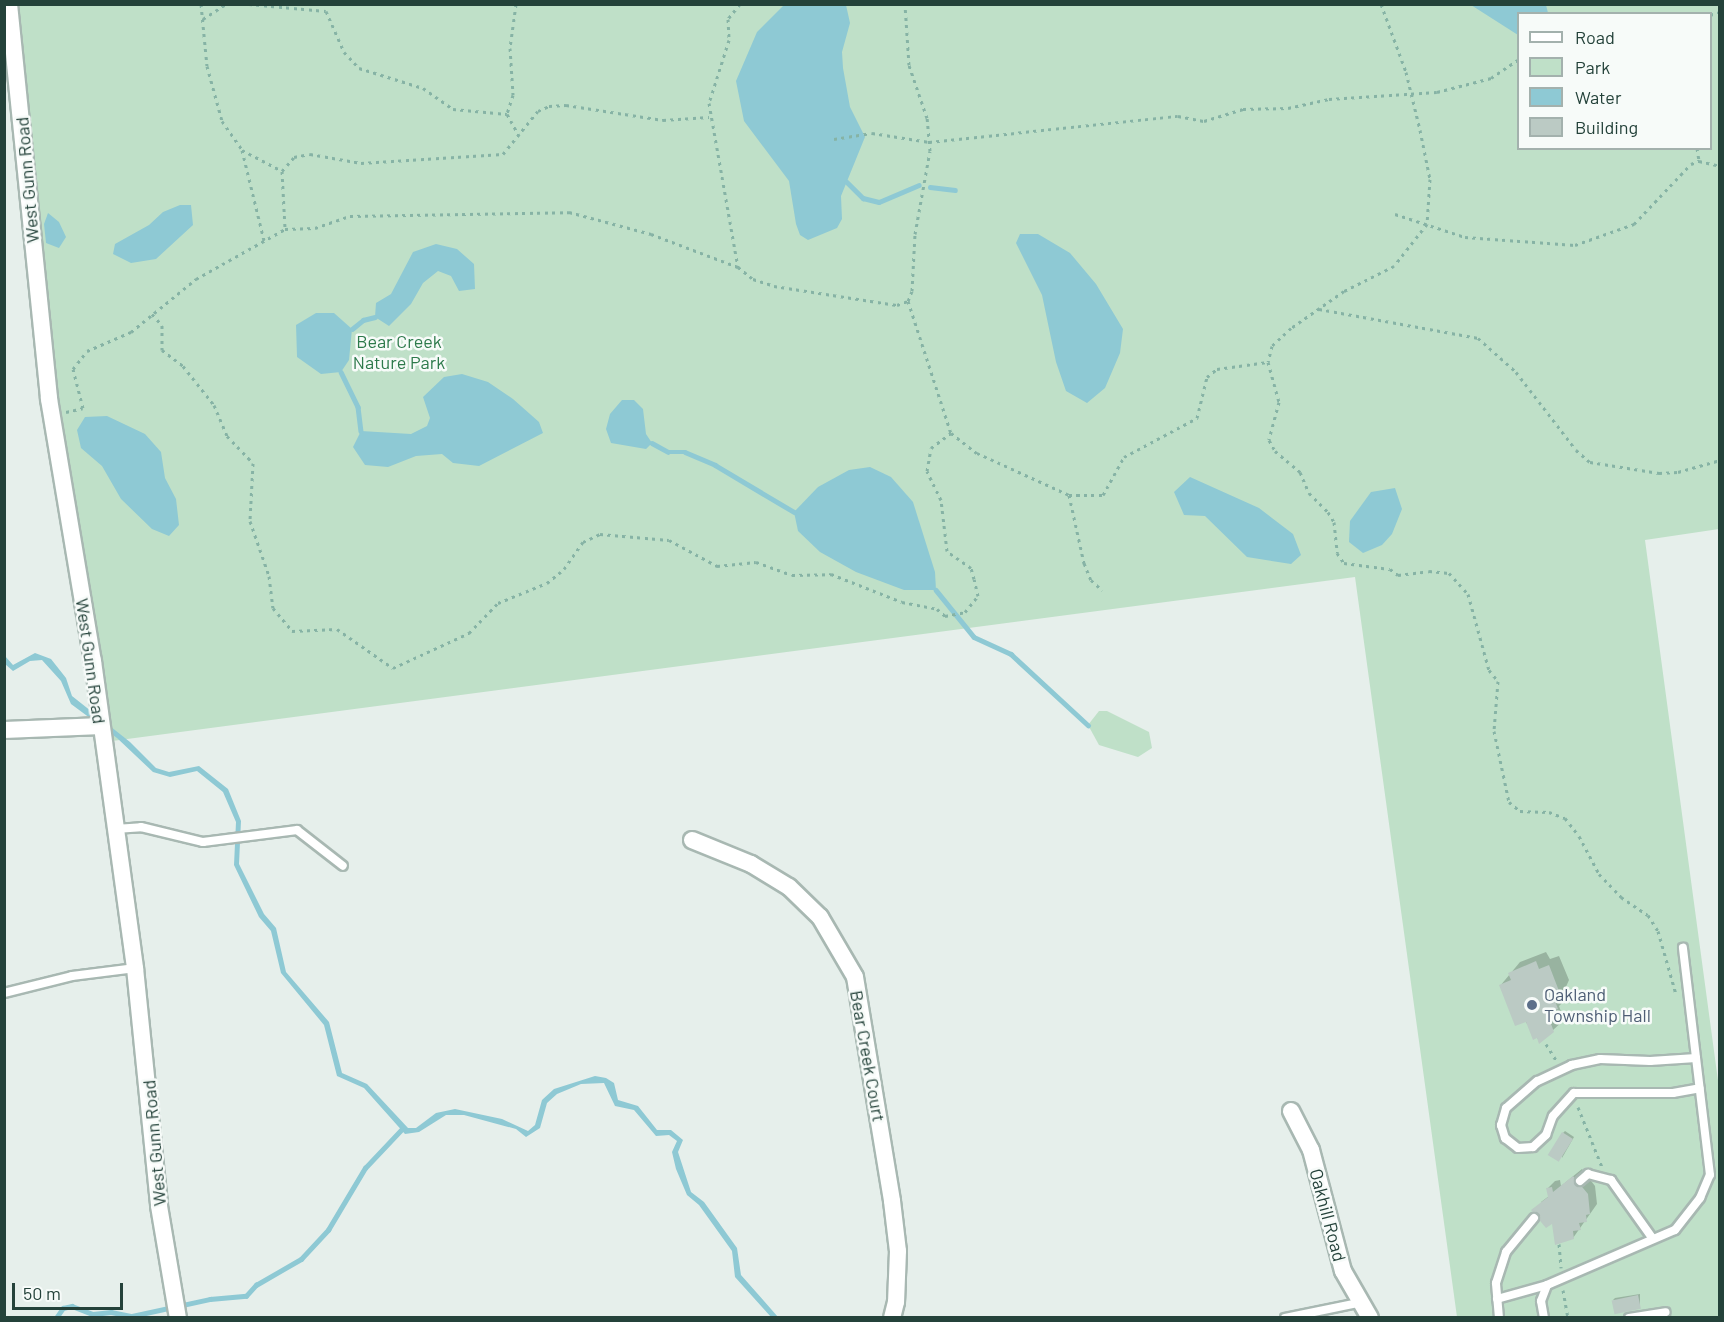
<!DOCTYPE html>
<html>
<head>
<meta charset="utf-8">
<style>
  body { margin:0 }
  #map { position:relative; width:1724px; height:1322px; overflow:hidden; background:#e6efeb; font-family:Barlow,sans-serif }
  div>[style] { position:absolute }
  .green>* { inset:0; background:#bfe0c8 }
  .water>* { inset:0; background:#8ec9d4 }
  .shadow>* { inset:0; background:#0003 }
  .stream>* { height:4.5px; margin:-2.25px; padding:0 2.25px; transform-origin:2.25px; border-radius:2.25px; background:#8ec9d4 }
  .building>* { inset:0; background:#bbcac4; transform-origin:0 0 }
  .path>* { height:3px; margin-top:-1.5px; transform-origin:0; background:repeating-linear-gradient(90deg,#86b3a5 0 3px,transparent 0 7.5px) }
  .roads { filter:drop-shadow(2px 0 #a8b8b2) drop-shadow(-2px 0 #a8b8b2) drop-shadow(0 2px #a8b8b2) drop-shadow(0 -2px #a8b8b2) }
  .lane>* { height:8px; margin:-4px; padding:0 4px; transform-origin:4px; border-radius:4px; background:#fff }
  .street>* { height:16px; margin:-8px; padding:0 8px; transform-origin:8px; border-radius:8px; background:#fff }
  .dots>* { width:16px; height:16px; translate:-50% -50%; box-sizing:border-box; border:3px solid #f7fbf9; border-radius:50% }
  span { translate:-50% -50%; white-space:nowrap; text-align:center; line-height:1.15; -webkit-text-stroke:5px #f7fbf9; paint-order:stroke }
  .street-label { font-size:18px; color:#24423a }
  .park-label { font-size:18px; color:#2d7a4b }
  .service-label { font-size:18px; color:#4e5e75 }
  .left { translate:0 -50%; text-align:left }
  .frame { position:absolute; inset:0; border:6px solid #24423a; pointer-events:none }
  .legend { position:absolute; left:1517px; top:12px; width:195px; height:138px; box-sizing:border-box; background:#f7fbf9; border:2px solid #a3b1ad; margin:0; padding:8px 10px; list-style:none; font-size:18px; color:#24423a }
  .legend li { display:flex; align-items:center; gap:12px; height:30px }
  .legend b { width:30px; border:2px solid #a3b1ad }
  .scale { position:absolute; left:12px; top:1283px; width:111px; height:27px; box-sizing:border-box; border:3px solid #24423a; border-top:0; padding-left:8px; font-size:18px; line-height:21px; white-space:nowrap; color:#24423a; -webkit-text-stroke:4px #f7fbf9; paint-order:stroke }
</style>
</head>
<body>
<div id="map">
  <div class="green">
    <div style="clip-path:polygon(evenodd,5px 5px,1719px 5px,1719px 529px,1645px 540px,1719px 1088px,1719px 1317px,1457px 1317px,1355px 577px,97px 743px,5px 5px,1518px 14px,1710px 14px,1710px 148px,1518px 148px,1518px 14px)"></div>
    <div style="clip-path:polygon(1099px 711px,1107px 711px,1149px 732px,1152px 748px,1138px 757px,1099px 745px,1088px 725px)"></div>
  </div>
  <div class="water">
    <div style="clip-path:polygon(784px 5px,846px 5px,850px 23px,842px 52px,843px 68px,850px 107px,865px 137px,841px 196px,842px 219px,837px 228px,808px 240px,800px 235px,796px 224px,789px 181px,744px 121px,736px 81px,757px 32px)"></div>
    <div style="clip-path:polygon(1471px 5px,1546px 5px,1548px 13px,1518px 14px,1518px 35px)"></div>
    <div style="clip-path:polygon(180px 205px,191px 205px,193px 225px,156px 259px,131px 263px,113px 254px,115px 244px,149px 225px,163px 212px)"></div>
    <div style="clip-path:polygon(48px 213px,59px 222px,66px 237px,59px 248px,46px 243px,44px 224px)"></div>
    <div style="clip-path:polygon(1020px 234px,1038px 234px,1070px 253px,1096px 284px,1123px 329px,1120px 353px,1105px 388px,1087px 403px,1066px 391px,1056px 362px,1042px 295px,1016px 243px)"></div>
    <div style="clip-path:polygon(436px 244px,457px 249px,474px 264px,475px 289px,459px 291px,451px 276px,438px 271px,423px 283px,411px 304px,389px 326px,375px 317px,376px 303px,391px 294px,413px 252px)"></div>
    <div style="clip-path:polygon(316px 313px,334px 313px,352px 329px,349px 360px,341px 372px,321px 374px,297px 357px,296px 325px)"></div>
    <div style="clip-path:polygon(462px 374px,488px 382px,513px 399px,539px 422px,543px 433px,479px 466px,453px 463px,442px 454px,416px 456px,388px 467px,365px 465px,353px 447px,361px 431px,411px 434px,427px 426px,430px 418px,423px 397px,444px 377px)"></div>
    <div style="clip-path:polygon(622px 400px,634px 400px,643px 409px,646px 434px,652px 443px,646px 449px,611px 443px,606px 429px,610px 414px)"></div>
    <div style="clip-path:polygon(107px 416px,145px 434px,161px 452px,165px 478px,176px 499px,179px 525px,169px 536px,152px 529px,121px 499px,102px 466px,81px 448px,77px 430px,85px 417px)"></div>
    <div style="clip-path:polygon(870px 467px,891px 477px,913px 502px,935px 572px,936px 590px,904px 590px,856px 572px,820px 552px,798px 531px,794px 512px,818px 487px,849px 470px)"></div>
    <div style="clip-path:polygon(1190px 477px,1259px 508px,1293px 534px,1301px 555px,1291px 564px,1247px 557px,1205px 516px,1184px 515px,1174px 492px)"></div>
    <div style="clip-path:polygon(1395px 488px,1402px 509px,1392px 534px,1382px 545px,1363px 553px,1349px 542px,1350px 521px,1371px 492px)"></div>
    <div style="clip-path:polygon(35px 653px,51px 659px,66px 678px,72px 696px,130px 742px,156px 768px,169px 772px,199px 766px,228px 789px,241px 821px,239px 864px,264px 914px,276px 928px,286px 972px,329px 1022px,342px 1073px,367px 1084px,408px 1128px,416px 1128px,436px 1113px,455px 1109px,502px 1119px,528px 1131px,535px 1125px,542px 1100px,554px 1089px,595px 1076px,606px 1078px,614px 1083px,618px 1100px,638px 1106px,657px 1130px,671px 1130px,683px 1140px,678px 1152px,691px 1192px,704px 1202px,737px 1248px,741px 1275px,778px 1317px,771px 1317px,735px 1277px,732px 1251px,699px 1205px,687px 1195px,676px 1169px,672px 1152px,677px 1141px,669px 1135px,656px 1136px,634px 1110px,615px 1106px,604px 1083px,581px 1084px,557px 1094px,547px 1103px,540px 1128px,526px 1137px,516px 1129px,464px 1115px,446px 1115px,419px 1132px,405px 1134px,364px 1088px,337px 1076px,324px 1025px,281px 973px,271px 931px,259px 917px,234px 865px,236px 822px,223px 792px,197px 771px,170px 777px,153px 772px,117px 738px,71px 704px,61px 681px,42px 660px,30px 661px,13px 671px,5px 664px,5px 656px,13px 665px)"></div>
  </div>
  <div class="shadow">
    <div style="clip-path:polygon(1546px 952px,1550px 959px,1559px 956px,1569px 980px,1565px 989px,1568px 997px,1559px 1006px,1564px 1020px,1540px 1042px,1500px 986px,1520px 962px)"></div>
    <div style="clip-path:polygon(1565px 1131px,1574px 1137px,1562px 1158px,1563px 1133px)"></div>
    <div style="clip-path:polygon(1582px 1169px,1595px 1186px,1597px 1204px,1573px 1238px,1553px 1221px,1541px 1202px,1549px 1196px,1548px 1188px,1555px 1181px,1560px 1180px,1561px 1186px)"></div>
    <div style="clip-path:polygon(1640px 1294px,1640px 1308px,1613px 1300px,1615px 1298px)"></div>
  </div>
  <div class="stream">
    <div style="left:847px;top:182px;width:23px;rotate:45deg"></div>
    <div style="left:863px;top:198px;width:16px;rotate:14deg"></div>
    <div style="left:879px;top:202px;width:43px;rotate:-23deg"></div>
    <div style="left:930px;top:187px;width:25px;rotate:7deg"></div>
    <div style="left:352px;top:329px;width:14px;rotate:-39deg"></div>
    <div style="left:363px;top:320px;width:12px;rotate:-14deg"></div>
    <div style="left:341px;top:372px;width:39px;rotate:64deg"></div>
    <div style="left:358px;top:407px;width:24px;rotate:83deg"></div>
    <div style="left:652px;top:443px;width:18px;rotate:29deg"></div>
    <div style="left:668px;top:452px;width:17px"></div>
    <div style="left:685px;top:452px;width:33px;rotate:23deg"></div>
    <div style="left:715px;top:465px;width:92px;rotate:30.7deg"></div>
    <div style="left:936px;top:590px;width:60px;rotate:51deg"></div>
    <div style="left:974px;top:637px;width:41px;rotate:24.7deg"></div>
    <div style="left:1011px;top:654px;width:105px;rotate:42.7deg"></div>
    <div style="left:56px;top:1318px;width:12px;rotate:-55deg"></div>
    <div style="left:63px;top:1308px;width:9px;rotate:-13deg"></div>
    <div style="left:72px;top:1306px;width:22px;rotate:21deg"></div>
    <div style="left:93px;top:1314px;width:18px;rotate:-6deg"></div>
    <div style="left:111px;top:1312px;width:21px;rotate:11deg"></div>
    <div style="left:132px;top:1316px;width:80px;rotate:-12.3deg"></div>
    <div style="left:210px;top:1299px;width:36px;rotate:-5deg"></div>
    <div style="left:246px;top:1296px;width:15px;rotate:-48deg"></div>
    <div style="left:256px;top:1285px;width:52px;rotate:-30deg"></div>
    <div style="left:301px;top:1259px;width:40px;rotate:-47deg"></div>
    <div style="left:328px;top:1230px;width:72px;rotate:-59.2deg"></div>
    <div style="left:365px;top:1168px;width:52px;rotate:-46.5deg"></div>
  </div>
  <div class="building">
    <div style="clip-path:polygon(1536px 961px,1539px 969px,1549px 965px,1559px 991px,1555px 1001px,1558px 1009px,1547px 1013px,1554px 1032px,1539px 1044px,1537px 1038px,1533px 1040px,1526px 1022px,1515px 1026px,1499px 985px,1511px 980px,1508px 973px)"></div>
    <div style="left:1562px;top:1132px;width:13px;height:27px;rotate:32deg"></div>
    <div style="clip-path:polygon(1573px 1176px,1588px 1194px,1590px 1214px,1586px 1215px,1587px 1222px,1579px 1223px,1581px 1230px,1573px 1231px,1574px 1239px,1555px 1245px,1552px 1224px,1546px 1228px,1531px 1210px,1548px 1197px,1546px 1188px,1552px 1187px,1553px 1192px)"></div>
    <div style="left:1638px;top:1295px;width:14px;height:27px;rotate:78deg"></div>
  </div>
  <div class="path">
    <div style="left:201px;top:4px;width:62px;rotate:84.5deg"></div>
    <div style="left:207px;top:66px;width:57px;rotate:74.7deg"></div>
    <div style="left:222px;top:121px;width:35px;rotate:55deg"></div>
    <div style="left:242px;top:150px;width:45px;rotate:27.7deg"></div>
    <div style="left:282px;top:171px;width:58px;rotate:87deg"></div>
    <div style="left:249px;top:4px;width:77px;rotate:5.2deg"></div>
    <div style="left:326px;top:11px;width:45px;rotate:66.3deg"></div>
    <div style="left:344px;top:52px;width:22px;rotate:47deg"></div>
    <div style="left:359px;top:68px;width:67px;rotate:17.4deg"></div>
    <div style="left:423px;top:88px;width:37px;rotate:35deg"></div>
    <div style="left:453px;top:109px;width:54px;rotate:5.3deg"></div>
    <div style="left:516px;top:4px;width:44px;rotate:97.8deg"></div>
    <div style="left:510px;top:48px;width:47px;rotate:86.3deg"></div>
    <div style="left:513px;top:95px;width:20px;rotate:108deg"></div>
    <div style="left:507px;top:114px;width:25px;rotate:61deg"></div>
    <div style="left:740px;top:4px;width:19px;rotate:129deg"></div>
    <div style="left:728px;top:19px;width:21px;rotate:87deg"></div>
    <div style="left:729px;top:40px;width:66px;rotate:107.6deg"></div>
    <div style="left:709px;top:103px;width:167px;rotate:80deg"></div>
    <div style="left:738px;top:267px;width:19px;rotate:39deg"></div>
    <div style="left:753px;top:279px;width:22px;rotate:18deg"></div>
    <div style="left:774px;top:286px;width:124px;rotate:8.8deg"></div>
    <div style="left:897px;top:305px;width:12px;rotate:-20deg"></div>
    <div style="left:908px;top:301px;width:11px;rotate:-68deg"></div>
    <div style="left:912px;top:291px;width:57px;rotate:-87deg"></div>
    <div style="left:915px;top:234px;width:84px;rotate:-79.8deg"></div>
    <div style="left:930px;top:151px;width:33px;rotate:-95deg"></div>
    <div style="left:927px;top:118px;width:56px;rotate:-108.8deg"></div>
    <div style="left:909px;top:65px;width:61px;rotate:-93.8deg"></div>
    <div style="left:1381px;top:4px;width:72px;rotate:69.8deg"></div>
    <div style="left:1406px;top:72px;width:60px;rotate:76.4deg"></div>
    <div style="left:1420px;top:130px;width:50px;rotate:78.5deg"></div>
    <div style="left:1430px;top:179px;width:45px;rotate:93.8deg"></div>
    <div style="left:1427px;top:224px;width:53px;rotate:128.2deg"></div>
    <div style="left:1394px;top:266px;width:56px;rotate:153.4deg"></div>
    <div style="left:1344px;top:291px;width:65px;rotate:145.1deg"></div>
    <div style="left:1291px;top:328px;width:26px;rotate:137deg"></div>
    <div style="left:1272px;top:346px;width:16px;rotate:104deg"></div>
    <div style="left:1268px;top:362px;width:41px;rotate:74.6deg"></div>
    <div style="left:1279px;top:402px;width:39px;rotate:105deg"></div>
    <div style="left:1269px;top:440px;width:13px;rotate:61deg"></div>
    <div style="left:1275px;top:451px;width:33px;rotate:40deg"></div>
    <div style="left:1300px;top:472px;width:23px;rotate:67deg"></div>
    <div style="left:1309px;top:493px;width:27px;rotate:45deg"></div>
    <div style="left:1328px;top:512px;width:12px;rotate:59deg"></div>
    <div style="left:1334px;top:522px;width:31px;rotate:84deg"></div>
    <div style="left:1337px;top:553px;width:12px;rotate:55deg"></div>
    <div style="left:1344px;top:563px;width:46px;rotate:7.4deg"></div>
    <div style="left:1390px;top:569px;width:10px;rotate:37deg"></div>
    <div style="left:1398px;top:575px;width:31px;rotate:-7deg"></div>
    <div style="left:1429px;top:571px;width:20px;rotate:6deg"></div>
    <div style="left:1449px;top:573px;width:28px;rotate:48deg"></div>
    <div style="left:1468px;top:594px;width:79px;rotate:74.6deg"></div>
    <div style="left:1489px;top:670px;width:14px;rotate:51deg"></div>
    <div style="left:1498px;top:681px;width:50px;rotate:94.6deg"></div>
    <div style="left:1494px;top:731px;width:73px;rotate:78.1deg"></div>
    <div style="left:1509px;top:802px;width:14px;rotate:39deg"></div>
    <div style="left:1520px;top:811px;width:29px;rotate:2deg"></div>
    <div style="left:1549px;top:812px;width:17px;rotate:21deg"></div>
    <div style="left:1565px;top:818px;width:23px;rotate:52deg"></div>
    <div style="left:1579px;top:836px;width:43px;rotate:62.2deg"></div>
    <div style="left:1599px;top:874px;width:32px;rotate:46deg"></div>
    <div style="left:1621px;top:897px;width:32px;rotate:34deg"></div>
    <div style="left:1648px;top:915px;width:19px;rotate:58deg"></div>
    <div style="left:1658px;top:931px;width:66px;rotate:74.1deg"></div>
    <div style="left:1710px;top:15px;width:10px;rotate:-17deg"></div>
    <div style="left:203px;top:19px;width:27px;rotate:-33deg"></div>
    <div style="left:834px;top:139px;width:38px;rotate:-9deg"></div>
    <div style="left:872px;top:133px;width:58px;rotate:9deg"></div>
    <div style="left:929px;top:142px;width:250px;rotate:-6deg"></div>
    <div style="left:1178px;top:116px;width:26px;rotate:11deg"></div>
    <div style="left:1204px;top:121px;width:41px;rotate:-17.1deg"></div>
    <div style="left:1243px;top:109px;width:45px;rotate:-1.3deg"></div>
    <div style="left:1288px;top:108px;width:42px;rotate:-12.4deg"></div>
    <div style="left:1329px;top:99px;width:108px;rotate:-3.7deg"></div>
    <div style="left:1437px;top:92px;width:56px;rotate:-14.5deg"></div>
    <div style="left:1491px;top:78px;width:32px;rotate:-34deg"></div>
    <div style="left:1697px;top:148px;width:13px;rotate:81deg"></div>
    <div style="left:242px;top:150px;width:93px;rotate:76.3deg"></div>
    <div style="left:282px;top:171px;width:18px;rotate:-49deg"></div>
    <div style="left:294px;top:157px;width:16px;rotate:-11deg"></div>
    <div style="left:310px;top:154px;width:52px;rotate:10deg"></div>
    <div style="left:361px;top:163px;width:142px;rotate:-3.6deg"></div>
    <div style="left:503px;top:154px;width:55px;rotate:-50.9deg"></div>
    <div style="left:538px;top:111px;width:12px;rotate:-24deg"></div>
    <div style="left:549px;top:106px;width:17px;rotate:-3deg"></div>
    <div style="left:566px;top:105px;width:98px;rotate:8.8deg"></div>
    <div style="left:663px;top:120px;width:46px;rotate:-3.7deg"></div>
    <div style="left:1395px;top:214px;width:74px;rotate:18.2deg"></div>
    <div style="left:1465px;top:237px;width:110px;rotate:4.2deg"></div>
    <div style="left:1575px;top:245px;width:63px;rotate:-19.6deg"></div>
    <div style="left:1634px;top:224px;width:83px;rotate:-46.5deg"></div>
    <div style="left:1691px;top:164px;width:9px;rotate:-21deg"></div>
    <div style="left:1699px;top:161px;width:22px;rotate:13deg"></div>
    <div style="left:908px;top:301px;width:139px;rotate:72deg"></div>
    <div style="left:951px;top:433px;width:33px;rotate:38deg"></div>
    <div style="left:977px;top:453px;width:101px;rotate:24.5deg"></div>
    <div style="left:1069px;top:495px;width:34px"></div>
    <div style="left:1103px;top:495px;width:43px;rotate:-61.1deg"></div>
    <div style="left:1124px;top:457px;width:83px;rotate:-28.1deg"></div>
    <div style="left:1197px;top:418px;width:42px;rotate:-76.3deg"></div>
    <div style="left:1207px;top:377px;width:13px;rotate:-39deg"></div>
    <div style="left:1217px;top:369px;width:51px;rotate:-7.8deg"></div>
    <div style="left:1319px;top:309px;width:162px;rotate:10.3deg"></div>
    <div style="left:1478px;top:338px;width:51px;rotate:41.8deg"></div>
    <div style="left:1516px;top:372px;width:98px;rotate:52.4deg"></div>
    <div style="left:1576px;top:450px;width:18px;rotate:41deg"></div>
    <div style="left:1590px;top:462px;width:70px;rotate:9.1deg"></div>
    <div style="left:1659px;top:473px;width:19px;rotate:-3deg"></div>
    <div style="left:1678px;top:472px;width:44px;rotate:-15.9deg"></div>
    <div style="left:152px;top:314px;width:15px;rotate:48deg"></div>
    <div style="left:162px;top:325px;width:25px;rotate:90deg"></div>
    <div style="left:162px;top:350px;width:26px;rotate:37deg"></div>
    <div style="left:183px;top:366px;width:50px;rotate:51.5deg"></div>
    <div style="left:214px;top:405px;width:34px;rotate:67deg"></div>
    <div style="left:227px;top:436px;width:37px;rotate:46deg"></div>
    <div style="left:253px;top:463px;width:58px;rotate:93deg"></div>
    <div style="left:250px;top:521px;width:58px;rotate:70.9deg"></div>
    <div style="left:269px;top:576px;width:32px;rotate:83deg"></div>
    <div style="left:273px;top:608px;width:30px;rotate:50deg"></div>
    <div style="left:292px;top:631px;width:45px;rotate:-2.5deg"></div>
    <div style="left:337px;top:629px;width:68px;rotate:34.9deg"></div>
    <div style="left:393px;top:668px;width:84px;rotate:-24.7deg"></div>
    <div style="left:469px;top:633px;width:42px;rotate:-46deg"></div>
    <div style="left:498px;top:603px;width:53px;rotate:-22.2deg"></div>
    <div style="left:547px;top:583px;width:22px;rotate:-39deg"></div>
    <div style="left:564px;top:569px;width:33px;rotate:-55deg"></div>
    <div style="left:583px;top:542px;width:19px;rotate:-25deg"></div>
    <div style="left:600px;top:534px;width:69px;rotate:5deg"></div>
    <div style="left:669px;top:540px;width:55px;rotate:28.4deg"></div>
    <div style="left:717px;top:566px;width:39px;rotate:-6deg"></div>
    <div style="left:756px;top:562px;width:38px;rotate:20deg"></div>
    <div style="left:792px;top:575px;width:39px;rotate:-1deg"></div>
    <div style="left:831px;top:574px;width:76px;rotate:21.5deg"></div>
    <div style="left:902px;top:602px;width:36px;rotate:11deg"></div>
    <div style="left:937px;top:609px;width:11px;rotate:41deg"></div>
    <div style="left:945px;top:616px;width:20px;rotate:-11deg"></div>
    <div style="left:965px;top:612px;width:21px;rotate:-51deg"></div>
    <div style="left:978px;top:596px;width:17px;rotate:-103deg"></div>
    <div style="left:974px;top:579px;width:11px;rotate:-105deg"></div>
    <div style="left:971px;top:568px;width:29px;rotate:-145deg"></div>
    <div style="left:947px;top:551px;width:51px;rotate:-96.7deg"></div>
    <div style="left:941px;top:500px;width:32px;rotate:-116deg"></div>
    <div style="left:927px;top:471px;width:23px;rotate:-80deg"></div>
    <div style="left:931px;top:448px;width:25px;rotate:-37deg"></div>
    <div style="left:66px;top:412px;width:17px;rotate:-13deg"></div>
    <div style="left:83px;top:408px;width:40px;rotate:-104.4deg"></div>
    <div style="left:73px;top:369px;width:23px;rotate:-52deg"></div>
    <div style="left:87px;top:351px;width:48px;rotate:-23.4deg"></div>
    <div style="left:131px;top:332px;width:84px;rotate:-39.2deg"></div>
    <div style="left:196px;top:279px;width:102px;rotate:-29.3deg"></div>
    <div style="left:285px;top:229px;width:30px;rotate:-2deg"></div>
    <div style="left:315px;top:228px;width:37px;rotate:-19deg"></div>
    <div style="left:350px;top:216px;width:219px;rotate:-1deg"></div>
    <div style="left:569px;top:212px;width:85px;rotate:15deg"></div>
    <div style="left:651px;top:234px;width:93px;rotate:20.8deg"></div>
    <div style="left:1069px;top:495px;width:70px;rotate:77.6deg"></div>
    <div style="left:1084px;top:563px;width:18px;rotate:68deg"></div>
    <div style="left:1091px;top:580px;width:15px;rotate:42deg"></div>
    <div style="left:1546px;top:1044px;width:19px;rotate:58deg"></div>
    <div style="left:1578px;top:1107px;width:65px;rotate:68.2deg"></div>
    <div style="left:1559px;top:1244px;width:24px;rotate:85deg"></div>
    <div style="left:1563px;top:1290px;width:28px;rotate:80deg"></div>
  </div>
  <div class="roads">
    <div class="lane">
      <div style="left:115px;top:829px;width:26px;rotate:-4deg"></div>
      <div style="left:141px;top:827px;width:64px;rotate:13.6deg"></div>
      <div style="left:203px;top:842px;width:95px;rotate:-7.3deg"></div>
      <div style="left:297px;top:830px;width:58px;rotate:38deg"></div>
      <div style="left:4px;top:993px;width:70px;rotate:-14deg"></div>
      <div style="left:72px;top:976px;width:64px;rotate:-7.2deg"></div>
      <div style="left:1696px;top:1058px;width:46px;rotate:176.3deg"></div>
      <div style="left:1650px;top:1061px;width:50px;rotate:-177.7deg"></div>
      <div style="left:1600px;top:1059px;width:29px;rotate:168deg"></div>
      <div style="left:1572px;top:1065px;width:38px;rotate:155deg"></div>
      <div style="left:1537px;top:1081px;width:41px;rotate:138.9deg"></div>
      <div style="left:1506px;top:1108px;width:18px;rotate:106deg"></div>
      <div style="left:1501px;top:1125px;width:14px;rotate:73deg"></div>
      <div style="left:1505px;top:1138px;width:16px;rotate:38deg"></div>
      <div style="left:1518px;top:1148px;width:15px;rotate:-4deg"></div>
      <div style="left:1533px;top:1147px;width:18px;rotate:-43deg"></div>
      <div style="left:1546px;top:1135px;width:20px;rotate:-70deg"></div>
      <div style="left:1553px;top:1116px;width:31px;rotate:-48deg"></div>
      <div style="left:1574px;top:1093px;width:99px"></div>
      <div style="left:1673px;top:1093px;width:27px;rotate:-10deg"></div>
      <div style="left:1580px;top:1181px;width:11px;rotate:-41deg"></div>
      <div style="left:1588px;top:1174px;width:24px;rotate:15deg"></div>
      <div style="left:1611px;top:1180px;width:72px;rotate:54.6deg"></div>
      <div style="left:1497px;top:1299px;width:52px;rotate:-15.6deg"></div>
      <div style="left:1285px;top:1318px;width:80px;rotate:-11.6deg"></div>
      <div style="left:1499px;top:1318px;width:35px;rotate:-95deg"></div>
      <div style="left:1496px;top:1283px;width:33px;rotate:-72deg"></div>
      <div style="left:1506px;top:1252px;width:44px;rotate:-50.5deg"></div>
      <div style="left:1544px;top:1318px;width:17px;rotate:-100deg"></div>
      <div style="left:1541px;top:1301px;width:17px;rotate:-69deg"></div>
      <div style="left:1547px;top:1285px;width:139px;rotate:-23.3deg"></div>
      <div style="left:1675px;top:1230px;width:41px;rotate:-52deg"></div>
      <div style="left:1700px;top:1198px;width:25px;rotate:-67deg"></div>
      <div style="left:1710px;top:1175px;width:229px;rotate:-96.8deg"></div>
      <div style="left:1629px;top:1318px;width:37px;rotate:-9deg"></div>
    </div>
    <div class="street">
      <div style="left:9px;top:4px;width:397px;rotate:84.2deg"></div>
      <div style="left:49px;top:399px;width:266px;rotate:80.5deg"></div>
      <div style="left:93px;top:661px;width:310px;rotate:82.2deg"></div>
      <div style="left:135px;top:968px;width:239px;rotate:84.2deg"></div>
      <div style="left:159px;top:1206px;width:114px;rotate:80.4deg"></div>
      <div style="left:4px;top:730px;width:96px;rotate:-2.4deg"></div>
      <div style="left:692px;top:840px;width:64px;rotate:22.1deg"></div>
      <div style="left:751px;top:864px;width:44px;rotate:31.2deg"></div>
      <div style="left:789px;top:887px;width:43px;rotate:44.1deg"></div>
      <div style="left:820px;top:917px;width:69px;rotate:59.7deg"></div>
      <div style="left:855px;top:977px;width:227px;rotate:80.6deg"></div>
      <div style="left:892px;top:1201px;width:50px;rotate:83.2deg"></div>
      <div style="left:898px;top:1251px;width:51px;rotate:92.2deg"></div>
      <div style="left:896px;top:1302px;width:16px;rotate:104deg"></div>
      <div style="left:1291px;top:1111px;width:44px;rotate:62.9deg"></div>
      <div style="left:1311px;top:1150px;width:125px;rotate:75.2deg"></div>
      <div style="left:1343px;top:1271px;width:54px;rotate:60.1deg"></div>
    </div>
  </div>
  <div class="dots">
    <div style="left:1532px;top:1005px;background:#5c6f8a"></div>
  </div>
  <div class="street-label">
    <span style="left:27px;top:180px;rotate:-95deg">West Gunn Road</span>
    <span style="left:91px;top:661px;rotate:82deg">West Gunn Road</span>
    <span style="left:868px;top:1056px;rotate:80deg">Bear Creek Court</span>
    <span style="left:154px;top:1143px;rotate:-95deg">West Gunn Road</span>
    <span style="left:1328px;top:1215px;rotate:75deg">Oakhill Road</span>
  </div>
  <div class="park-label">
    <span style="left:399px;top:352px">Bear Creek<br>Nature Park</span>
  </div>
  <div class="service-label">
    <span class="left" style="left:1544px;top:1005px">Oakland<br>Township Hall</span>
  </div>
  <div class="frame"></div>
  <ul class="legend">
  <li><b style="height:8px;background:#fff"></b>Road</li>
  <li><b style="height:16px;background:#bfe0c8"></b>Park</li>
  <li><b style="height:16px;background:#8ec9d4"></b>Water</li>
  <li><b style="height:16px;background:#bbcac4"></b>Building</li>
  </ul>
  <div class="scale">50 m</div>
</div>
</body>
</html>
